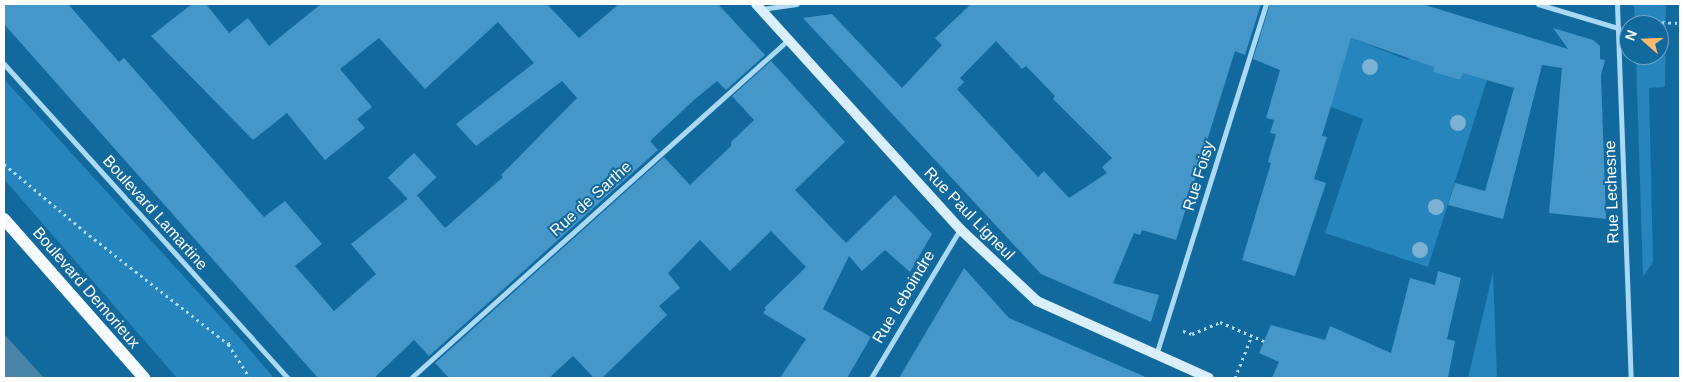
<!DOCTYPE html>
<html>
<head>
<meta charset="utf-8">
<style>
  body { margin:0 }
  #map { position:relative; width:1684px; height:382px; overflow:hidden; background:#12699e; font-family:Arial,sans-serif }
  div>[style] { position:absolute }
  .green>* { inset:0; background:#2585bc }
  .water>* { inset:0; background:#4985a9 }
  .building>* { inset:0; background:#4497c8; transform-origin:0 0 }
  .path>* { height:3px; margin-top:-1.5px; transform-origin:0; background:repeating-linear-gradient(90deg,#a9d9f4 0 2.5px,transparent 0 6.5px) }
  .street>* { height:5px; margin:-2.5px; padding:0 2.5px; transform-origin:2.5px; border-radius:2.5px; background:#a9d9f4 }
  .secondary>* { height:10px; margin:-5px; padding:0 5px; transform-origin:5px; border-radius:5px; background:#d9effd }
  .primary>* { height:12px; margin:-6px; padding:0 6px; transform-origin:6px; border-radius:6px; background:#f6fbff }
  .trees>* { width:16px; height:16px; margin:-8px; border-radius:50%; background:#7bb2d3 }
  span { translate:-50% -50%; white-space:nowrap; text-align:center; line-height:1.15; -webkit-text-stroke:4px #12699e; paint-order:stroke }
  .street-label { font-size:16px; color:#fff }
  .frame { position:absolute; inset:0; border:5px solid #fff; pointer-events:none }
  .north { position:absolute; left:1619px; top:15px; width:50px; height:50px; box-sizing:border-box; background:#12699e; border:1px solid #71a5c5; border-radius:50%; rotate:290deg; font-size:14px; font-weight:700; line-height:20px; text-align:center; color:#fff }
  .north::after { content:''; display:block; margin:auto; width:18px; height:22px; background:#ffb96c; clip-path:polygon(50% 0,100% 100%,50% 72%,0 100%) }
</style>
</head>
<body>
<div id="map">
  <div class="green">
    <div style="clip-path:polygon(1634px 4px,1666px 4px,1665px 87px,1649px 88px,1653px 262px,1643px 277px,1636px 55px,1659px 55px,1659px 25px,1635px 25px)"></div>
    <div style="clip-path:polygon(1351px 38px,1408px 60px,1410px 54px,1434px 67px,1433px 72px,1460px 80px,1463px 72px,1487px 80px,1428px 267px,1325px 233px,1363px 119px,1323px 104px)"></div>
    <div style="clip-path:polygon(4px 79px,238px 336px,274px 378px,177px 378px,4px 179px)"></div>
    <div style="clip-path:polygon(1493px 272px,1497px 378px,1468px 378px)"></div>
  </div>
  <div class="water">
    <div style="clip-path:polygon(4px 334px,44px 378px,4px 378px)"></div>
  </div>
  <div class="building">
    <div style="clip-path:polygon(4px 4px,68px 4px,119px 62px,124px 58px,264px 217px,285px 201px,322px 244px,295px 266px,334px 311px,376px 274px,351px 244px,415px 193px,445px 228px,503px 177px,501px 175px,577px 98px,562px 81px,476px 146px,456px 124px,534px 63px,498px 22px,425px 89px,379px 38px,340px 69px,372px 107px,357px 119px,365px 128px,325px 160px,287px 113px,253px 140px,151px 36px,192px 4px,206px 4px,229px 33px,248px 18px,269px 46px,321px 4px,547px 4px,579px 38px,619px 4px,718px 4px,765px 55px,726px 90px,717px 81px,694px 100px,650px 141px,658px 150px,429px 356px,414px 340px,374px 378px,318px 378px,4px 24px)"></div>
    <div style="clip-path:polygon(evenodd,971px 4px,1261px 4px,1245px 55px,1235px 51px,1176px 240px,1142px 230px,1140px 235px,1134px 233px,1113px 283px,1159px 295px,1151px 322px,1041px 274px,803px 18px,832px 14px,902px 88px,942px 45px,935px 38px,971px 4px,996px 41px,1022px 69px,1026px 66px,1055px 96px,1053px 99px,1112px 158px,1102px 167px,1107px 173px,1069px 198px,1044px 171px,1038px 177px,957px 89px,964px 82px,960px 78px,996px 41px)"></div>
    <div style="clip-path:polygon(1270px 4px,1422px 4px,1568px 49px,1553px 28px,1593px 40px,1600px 46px,1600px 59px,1605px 60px,1601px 75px,1606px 219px,1549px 213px,1562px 68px,1542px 65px,1503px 219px,1448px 205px,1455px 183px,1485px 191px,1514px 88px,1463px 73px,1460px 80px,1433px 72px,1434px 67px,1351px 38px,1322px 136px,1327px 137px,1314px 179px,1326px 183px,1295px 276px,1242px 260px,1271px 163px,1268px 162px,1276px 134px,1270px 133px,1274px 120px,1266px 118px,1280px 70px,1253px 59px)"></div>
    <div style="clip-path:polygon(771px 61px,845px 142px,795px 190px,846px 243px,895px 195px,932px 234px,910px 272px,885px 250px,862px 271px,849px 256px,823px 309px,871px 337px,847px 378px,780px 378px,806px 339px,763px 313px,766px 309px,764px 308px,806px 267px,771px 231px,730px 271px,700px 240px,668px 273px,680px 288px,659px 306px,667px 315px,602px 378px,594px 378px,573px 356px,549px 378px,449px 378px,435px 363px,664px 157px,690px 185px,731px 146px,731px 142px,754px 120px,732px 96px)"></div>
    <div style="left:414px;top:153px;width:33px;height:36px;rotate:47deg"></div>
    <div style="clip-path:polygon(964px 268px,1009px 318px,1148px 378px,899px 378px)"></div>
    <div style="clip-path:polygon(1438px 271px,1461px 278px,1447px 339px,1455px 341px,1448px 378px,1272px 378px,1279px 362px,1259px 353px,1271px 325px,1325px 340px,1330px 326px,1391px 353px,1410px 278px,1435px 285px)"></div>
  </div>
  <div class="path">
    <div style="left:1636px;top:21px;width:44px;rotate:2.6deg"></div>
    <div style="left:4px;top:164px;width:104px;rotate:39.9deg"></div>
    <div style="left:84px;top:231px;width:183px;rotate:38.1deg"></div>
    <div style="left:228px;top:344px;width:4px;rotate:-34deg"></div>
    <div style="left:1183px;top:331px;width:9px;rotate:18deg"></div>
    <div style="left:1192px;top:334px;width:30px;rotate:-23deg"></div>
    <div style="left:1220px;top:322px;width:48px;rotate:23.4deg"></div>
    <div style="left:228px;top:344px;width:40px;rotate:57.1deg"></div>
    <div style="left:1235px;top:378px;width:46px;rotate:-68.4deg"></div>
  </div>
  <div class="street">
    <div style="left:1538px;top:4px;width:84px;rotate:16.7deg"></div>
    <div style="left:1617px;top:4px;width:374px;rotate:87.9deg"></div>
    <div style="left:761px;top:9px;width:36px;rotate:-8deg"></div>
    <div style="left:4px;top:64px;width:423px;rotate:47.9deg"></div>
    <div style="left:1156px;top:355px;width:368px;rotate:-72.6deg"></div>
    <div style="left:411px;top:378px;width:506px;rotate:-41.88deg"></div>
    <div style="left:871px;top:378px;width:174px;rotate:-59.1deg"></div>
  </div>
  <div class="secondary">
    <div style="left:756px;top:4px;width:304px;rotate:47.8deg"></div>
    <div style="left:960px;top:229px;width:105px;rotate:43.1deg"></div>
    <div style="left:1037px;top:301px;width:188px;rotate:24.1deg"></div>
  </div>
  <div class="primary">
    <div style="left:4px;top:219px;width:212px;rotate:48.6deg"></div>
  </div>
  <div class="trees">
    <div style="left:1370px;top:67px"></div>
    <div style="left:1458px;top:123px"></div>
    <div style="left:1436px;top:207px"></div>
    <div style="left:1420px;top:250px"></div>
  </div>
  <div class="street-label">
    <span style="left:1199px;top:176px;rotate:-73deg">Rue Foisy</span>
    <span style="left:1612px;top:192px;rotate:-92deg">Rue Lechesne</span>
    <span style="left:591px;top:199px;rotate:-42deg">Rue de Sarthe</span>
    <span style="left:155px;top:213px;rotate:48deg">Boulevard Lamartine</span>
    <span style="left:969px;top:214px;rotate:46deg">Rue Paul Ligneul</span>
    <span style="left:86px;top:288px;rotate:49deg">Boulevard Demorieux</span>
    <span style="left:904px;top:297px;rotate:-59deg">Rue Leboindre</span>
  </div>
  <div class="frame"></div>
  <div class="north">N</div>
</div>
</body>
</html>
